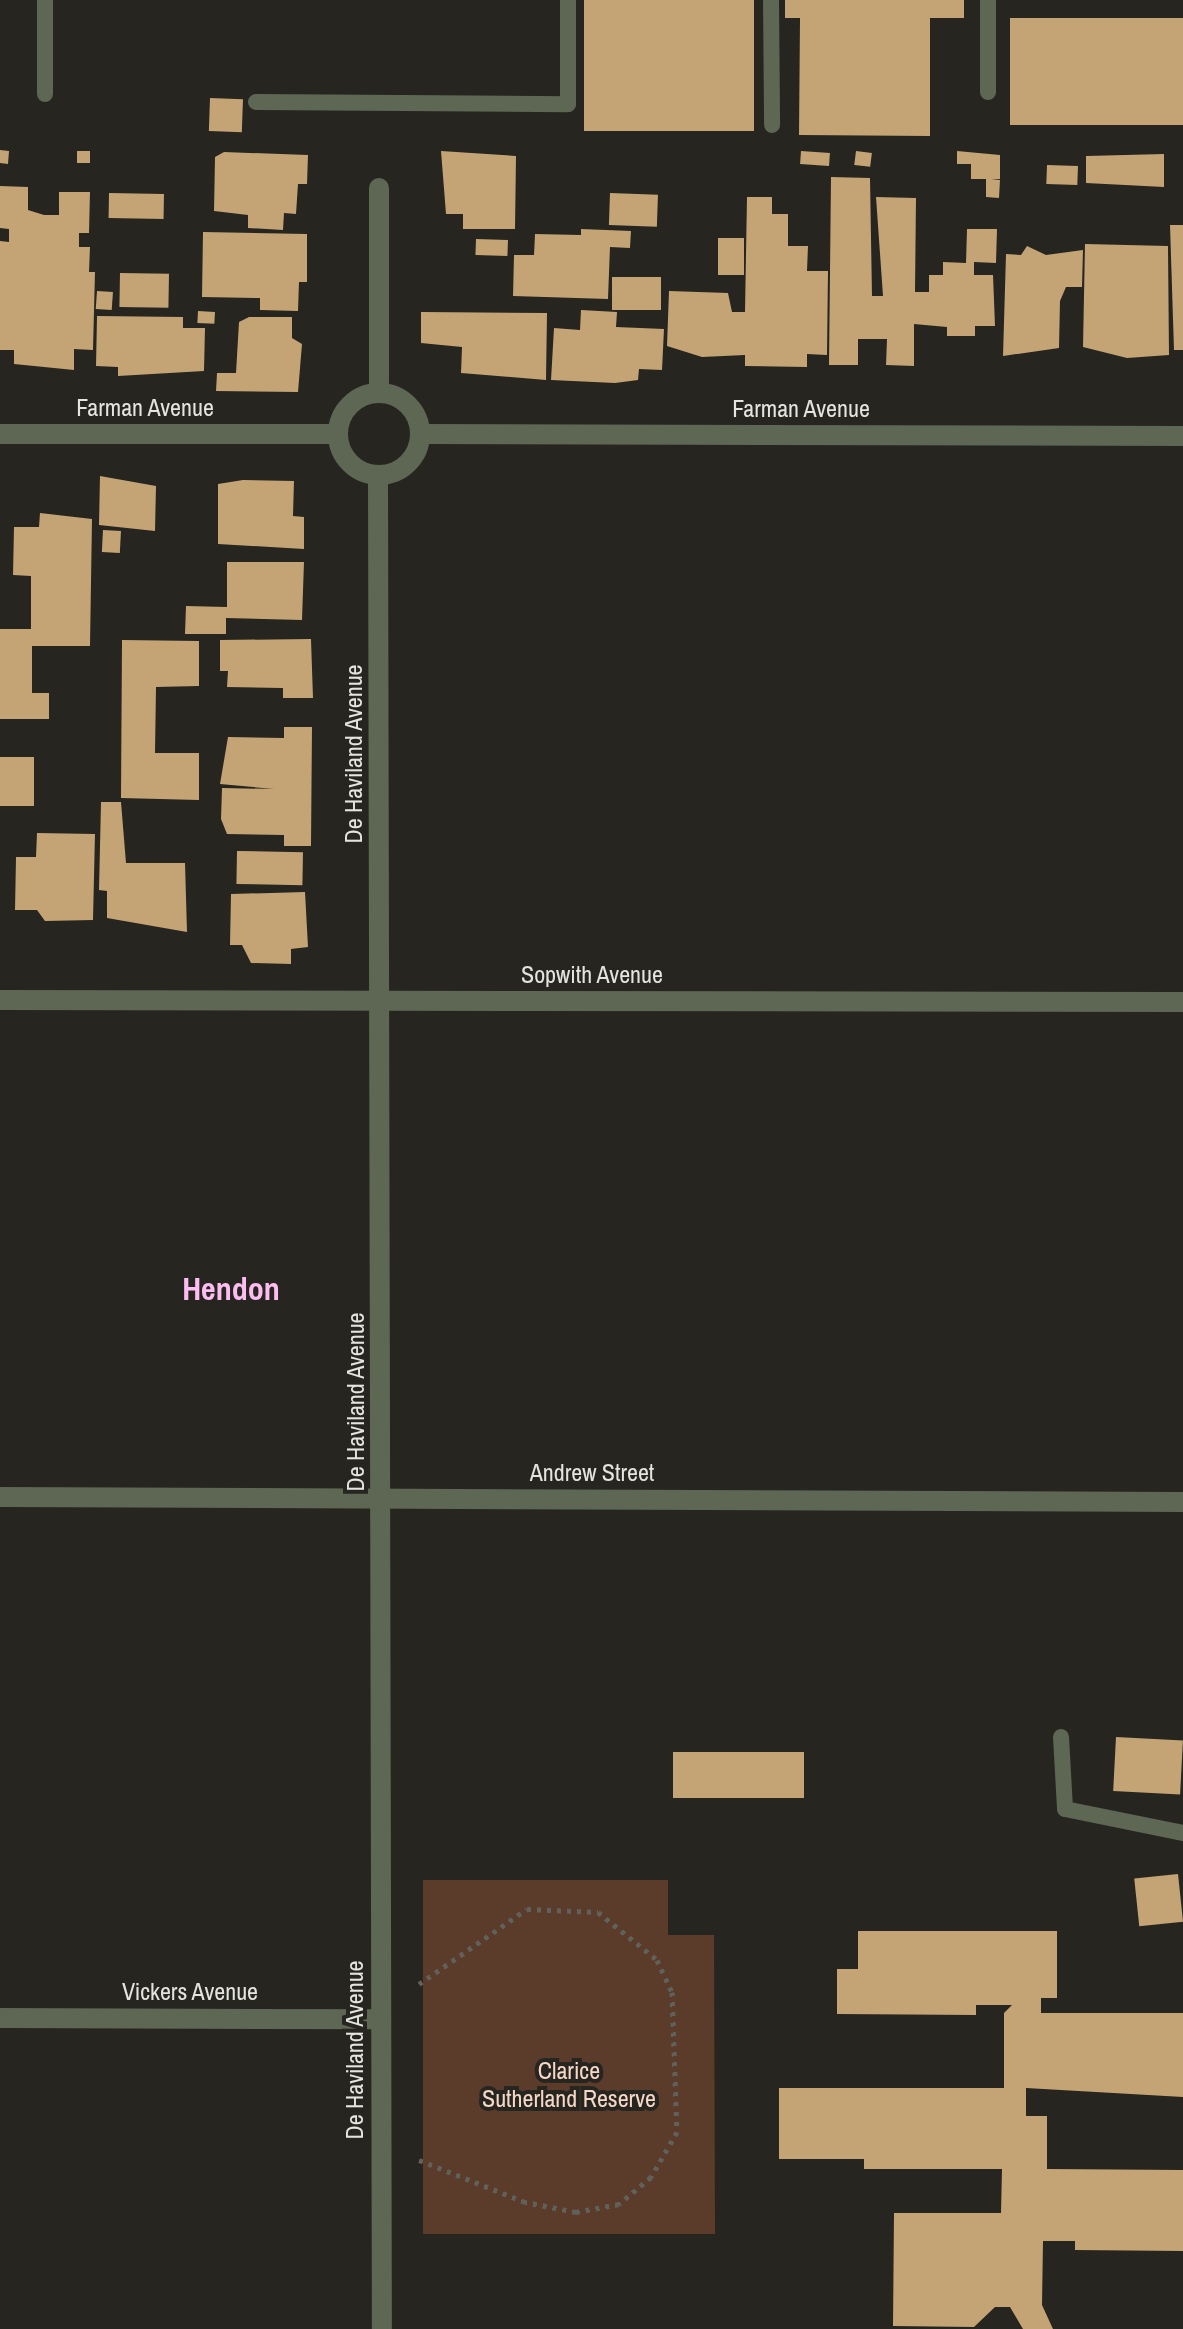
<!DOCTYPE html>
<html>
<head>
<meta charset="utf-8">
<style>
  body { margin:0 }
  #map { position:relative; width:1183px; height:2329px; overflow:hidden; background:#262520; font-family:"Archivo Narrow",sans-serif }
  div>[style] { position:absolute }
  .green>* { inset:0; background:#5b3c2b }
  .building>* { inset:0; background:#c4a474; transform-origin:0 0 }
  .path>* { height:5px; margin-top:-2.5px; transform-origin:0; background:repeating-linear-gradient(90deg,#61615c 0 4px,transparent 0 10px) }
  .lane>* { height:16px; margin:-8px; padding:0 8px; transform-origin:8px; border-radius:8px; background:#5e6753 }
  .street>* { height:20px; margin:-10px; padding:0 10px; transform-origin:10px; border-radius:10px; background:#5e6753 }
  .street>.ring { margin:-10px; padding:0; box-sizing:content-box; background:none; border:20px solid #5e6753; border-radius:50% }
  span { translate:-50% -50%; white-space:nowrap; text-align:center; line-height:1.15; -webkit-text-stroke:8px #262520; paint-order:stroke }
  .street-label { font-size:24px; color:#e4e4e0 }
  .park-label { font-size:24px; color:#f7d8c6 }
  .district-label { font-size:32px; color:#febdf1; font-weight:700 }
</style>
</head>
<body>
<div id="map">
  <div class="green">
    <div style="clip-path:polygon(423px 1880px,668px 1880px,668px 1935px,714px 1935px,715px 2234px,423px 2234px)"></div>
  </div>
  <div class="building">
    <div style="left:584px;top:0;width:170px;height:131px"></div>
    <div style="clip-path:polygon(785px 0,964px 0,964px 18px,930px 18px,930px 136px,799px 135px,800px 18px,785px 18px)"></div>
    <div style="left:1010px;top:18px;width:173px;height:107px"></div>
    <div style="left:210px;top:98px;width:33px;height:33px;rotate:2deg"></div>
    <div style="clip-path:polygon(0 150px,9px 151px,8px 164px,0 163px)"></div>
    <div style="left:77px;top:151px;width:13px;height:12px"></div>
    <div style="clip-path:polygon(441px 151px,516px 156px,515px 229px,463px 229px,463px 214px,446px 214px)"></div>
    <div style="left:801px;top:151px;width:29px;height:13px;rotate:4deg"></div>
    <div style="left:856px;top:151px;width:16px;height:14px;rotate:7deg"></div>
    <div style="clip-path:polygon(957px 151px,1000px 155px,1000px 179px,991px 180px,1000px 180px,999px 198px,986px 197px,986px 179px,971px 179px,971px 164px,957px 164px)"></div>
    <div style="clip-path:polygon(224px 152px,308px 155px,307px 184px,298px 184px,296px 214px,284px 213px,283px 230px,248px 228px,248px 215px,214px 211px,215px 157px)"></div>
    <div style="clip-path:polygon(1164px 154px,1164px 187px,1086px 183px,1086px 156px)"></div>
    <div style="left:1047px;top:165px;width:31px;height:19px;rotate:2deg"></div>
    <div style="clip-path:polygon(831px 177px,870px 178px,872px 296px,883px 296px,876px 197px,916px 198px,915px 292px,929px 292px,929px 275px,943px 275px,943px 262px,966px 263px,967px 229px,997px 229px,996px 263px,974px 262px,974px 275px,993px 275px,995px 326px,975px 326px,975px 336px,947px 336px,947px 327px,914px 324px,914px 366px,886px 365px,887px 339px,858px 339px,858px 365px,829px 365px)"></div>
    <div style="clip-path:polygon(0 186px,28px 187px,28px 210px,44px 215px,59px 215px,59px 192px,90px 192px,89px 233px,79px 233px,79px 247px,90px 247px,89px 272px,95px 272px,93px 350px,74px 349px,74px 370px,14px 364px,14px 350px,0 350px,0 241px,9px 242px,9px 229px,0 228px)"></div>
    <div style="left:109px;top:193px;width:55px;height:25px;rotate:1deg"></div>
    <div style="left:610px;top:193px;width:48px;height:32px;rotate:2deg"></div>
    <div style="clip-path:polygon(747px 197px,772px 197px,772px 214px,788px 214px,788px 246px,808px 246px,807px 271px,828px 271px,827px 355px,807px 354px,807px 367px,745px 366px,745px 355px,702px 357px,667px 346px,669px 291px,728px 293px,732px 312px,745px 312px)"></div>
    <div style="clip-path:polygon(1170px 225px,1183px 225px,1183px 350px,1174px 350px)"></div>
    <div style="clip-path:polygon(581px 229px,631px 231px,630px 248px,610px 247px,608px 299px,513px 296px,514px 255px,534px 255px,535px 234px,581px 235px)"></div>
    <div style="clip-path:polygon(203px 232px,307px 234px,307px 282px,299px 282px,298px 311px,260px 310px,260px 298px,202px 297px)"></div>
    <div style="left:718px;top:238px;width:26px;height:37px"></div>
    <div style="left:476px;top:239px;width:32px;height:16px;rotate:2deg"></div>
    <div style="clip-path:polygon(1085px 244px,1168px 246px,1169px 355px,1127px 358px,1083px 347px)"></div>
    <div style="clip-path:polygon(1027px 246px,1046px 255px,1083px 250px,1082px 287px,1066px 287px,1060px 301px,1059px 348px,1003px 356px,1006px 254px,1021px 255px)"></div>
    <div style="left:120px;top:273px;width:49px;height:34px;rotate:1deg"></div>
    <div style="left:612px;top:277px;width:49px;height:33px"></div>
    <div style="left:97px;top:291px;width:16px;height:18px;rotate:4deg"></div>
    <div style="clip-path:polygon(581px 310px,617px 312px,616px 327px,664px 329px,662px 370px,639px 369px,638px 380px,615px 383px,551px 380px,554px 328px,580px 330px)"></div>
    <div style="left:198px;top:311px;width:17px;height:12px;rotate:3deg"></div>
    <div style="clip-path:polygon(421px 312px,547px 313px,546px 380px,461px 373px,462px 347px,421px 343px)"></div>
    <div style="clip-path:polygon(97px 316px,183px 317px,183px 328px,205px 328px,204px 371px,118px 376px,118px 367px,96px 366px)"></div>
    <div style="clip-path:polygon(249px 317px,292px 317px,292px 338px,302px 344px,298px 392px,216px 391px,217px 373px,236px 373px,239px 322px)"></div>
    <div style="clip-path:polygon(100px 476px,156px 486px,155px 531px,99px 525px)"></div>
    <div style="clip-path:polygon(243px 480px,294px 481px,293px 516px,304px 517px,304px 549px,218px 544px,218px 484px)"></div>
    <div style="clip-path:polygon(40px 513px,92px 519px,90px 646px,32px 646px,32px 693px,49px 693px,49px 719px,0 719px,0 629px,31px 629px,31px 576px,13px 575px,14px 527px,39px 527px)"></div>
    <div style="left:103px;top:530px;width:18px;height:22px;rotate:3deg"></div>
    <div style="clip-path:polygon(227px 562px,304px 562px,302px 620px,226px 618px,226px 634px,185px 634px,186px 606px,227px 607px)"></div>
    <div style="clip-path:polygon(311px 639px,313px 698px,283px 698px,283px 688px,227px 687px,228px 671px,220px 671px,220px 640px)"></div>
    <div style="clip-path:polygon(122px 640px,199px 641px,199px 686px,156px 687px,155px 753px,199px 753px,199px 800px,121px 798px)"></div>
    <div style="clip-path:polygon(284px 727px,312px 727px,311px 846px,284px 846px,284px 835px,227px 834px,221px 819px,222px 788px,274px 789px,220px 784px,228px 737px,284px 738px)"></div>
    <div style="left:0;top:757px;width:34px;height:49px"></div>
    <div style="clip-path:polygon(101px 802px,121px 802px,126px 863px,185px 863px,187px 932px,107px 918px,107px 891px,99px 890px)"></div>
    <div style="clip-path:polygon(37px 833px,95px 834px,93px 920px,45px 921px,37px 910px,15px 910px,16px 857px,36px 857px)"></div>
    <div style="left:237px;top:851px;width:66px;height:33px;rotate:1deg"></div>
    <div style="clip-path:polygon(305px 892px,308px 947px,291px 949px,291px 964px,251px 963px,242px 945px,230px 945px,231px 894px)"></div>
    <div style="left:1116px;top:1737px;width:67px;height:54px;rotate:3deg"></div>
    <div style="left:804px;top:1752px;width:46px;height:131px;rotate:90deg"></div>
    <div style="left:1178px;top:1874px;width:48px;height:44px;rotate:84deg"></div>
    <div style="clip-path:polygon(858px 1931px,1057px 1931px,1057px 1998px,1041px 1998px,1041px 2013px,1183px 2013px,1183px 2097px,1026px 2088px,1026px 2116px,1047px 2116px,1047px 2169px,1183px 2170px,1183px 2251px,1075px 2250px,1075px 2241px,1043px 2241px,1042px 2305px,1053px 2329px,1023px 2329px,1010px 2307px,995px 2307px,974px 2327px,893px 2326px,894px 2213px,1001px 2213px,1002px 2169px,864px 2169px,864px 2159px,779px 2159px,779px 2088px,1004px 2088px,1004px 2013px,1012px 2005px,976px 2005px,976px 2015px,837px 2014px,837px 1969px,858px 1969px)"></div>
  </div>
  <div class="path">
    <div style="left:419px;top:1984px;width:131px;rotate:-34.8deg"></div>
    <div style="left:527px;top:1909px;width:71px;rotate:2.4deg"></div>
    <div style="left:598px;top:1912px;width:76px;rotate:39.1deg"></div>
    <div style="left:657px;top:1960px;width:35px;rotate:65deg"></div>
    <div style="left:672px;top:1992px;width:140px;rotate:88deg"></div>
    <div style="left:677px;top:2132px;width:52px;rotate:120deg"></div>
    <div style="left:651px;top:2177px;width:42px;rotate:139.8deg"></div>
    <div style="left:619px;top:2204px;width:44px;rotate:169.5deg"></div>
    <div style="left:576px;top:2212px;width:52px;rotate:-168.9deg"></div>
    <div style="left:525px;top:2202px;width:114px;rotate:-158.4deg"></div>
  </div>
  <div class="lane">
    <div style="left:45px;top:0;width:94px;rotate:90deg"></div>
    <div style="left:771px;top:0;width:125px;rotate:89.5deg"></div>
    <div style="left:988px;top:92px;width:92px;rotate:-90deg"></div>
    <div style="left:256px;top:102px;width:312px;rotate:0.4deg"></div>
    <div style="left:568px;top:104px;width:104px;rotate:-90deg"></div>
    <div style="left:1061px;top:1737px;width:72px;rotate:86.8deg"></div>
    <div style="left:1065px;top:1809px;width:120px;rotate:11.5deg"></div>
  </div>
  <div class="street">
    <div style="left:379px;top:393px;width:205px;rotate:-90deg"></div>
    <div class="ring" style="left:338px;top:393px;width:62px;height:62px"></div>
    <div style="left:0;top:434px;width:337px"></div>
    <div style="left:420px;top:434px;width:763px;rotate:0.15deg"></div>
    <div style="left:378px;top:476px;width:1853px;rotate:89.88deg"></div>
    <div style="left:0;top:1000px;width:1183px;rotate:0.1deg"></div>
    <div style="left:0;top:1497px;width:1183px;rotate:0.24deg"></div>
    <div style="left:0;top:2018px;width:380px;rotate:0.2deg"></div>
  </div>
  <div class="street-label">
    <span style="left:145px;top:408px">Farman Avenue</span>
    <span style="left:801px;top:409px">Farman Avenue</span>
    <span style="left:354px;top:754px;rotate:-90deg">De Haviland Avenue</span>
    <span style="left:592px;top:975px">Sopwith Avenue</span>
    <span style="left:356px;top:1402px;rotate:-90deg">De Haviland Avenue</span>
    <span style="left:592px;top:1473px">Andrew Street</span>
    <span style="left:190px;top:1992px">Vickers Avenue</span>
    <span style="left:355px;top:2050px;rotate:-90deg">De Haviland Avenue</span>
  </div>
  <div class="park-label">
    <span style="left:569px;top:2085px">Clarice<br>Sutherland Reserve</span>
  </div>
  <div class="district-label">
    <span style="left:231px;top:1289px">Hendon</span>
  </div>
</div>
</body>
</html>
